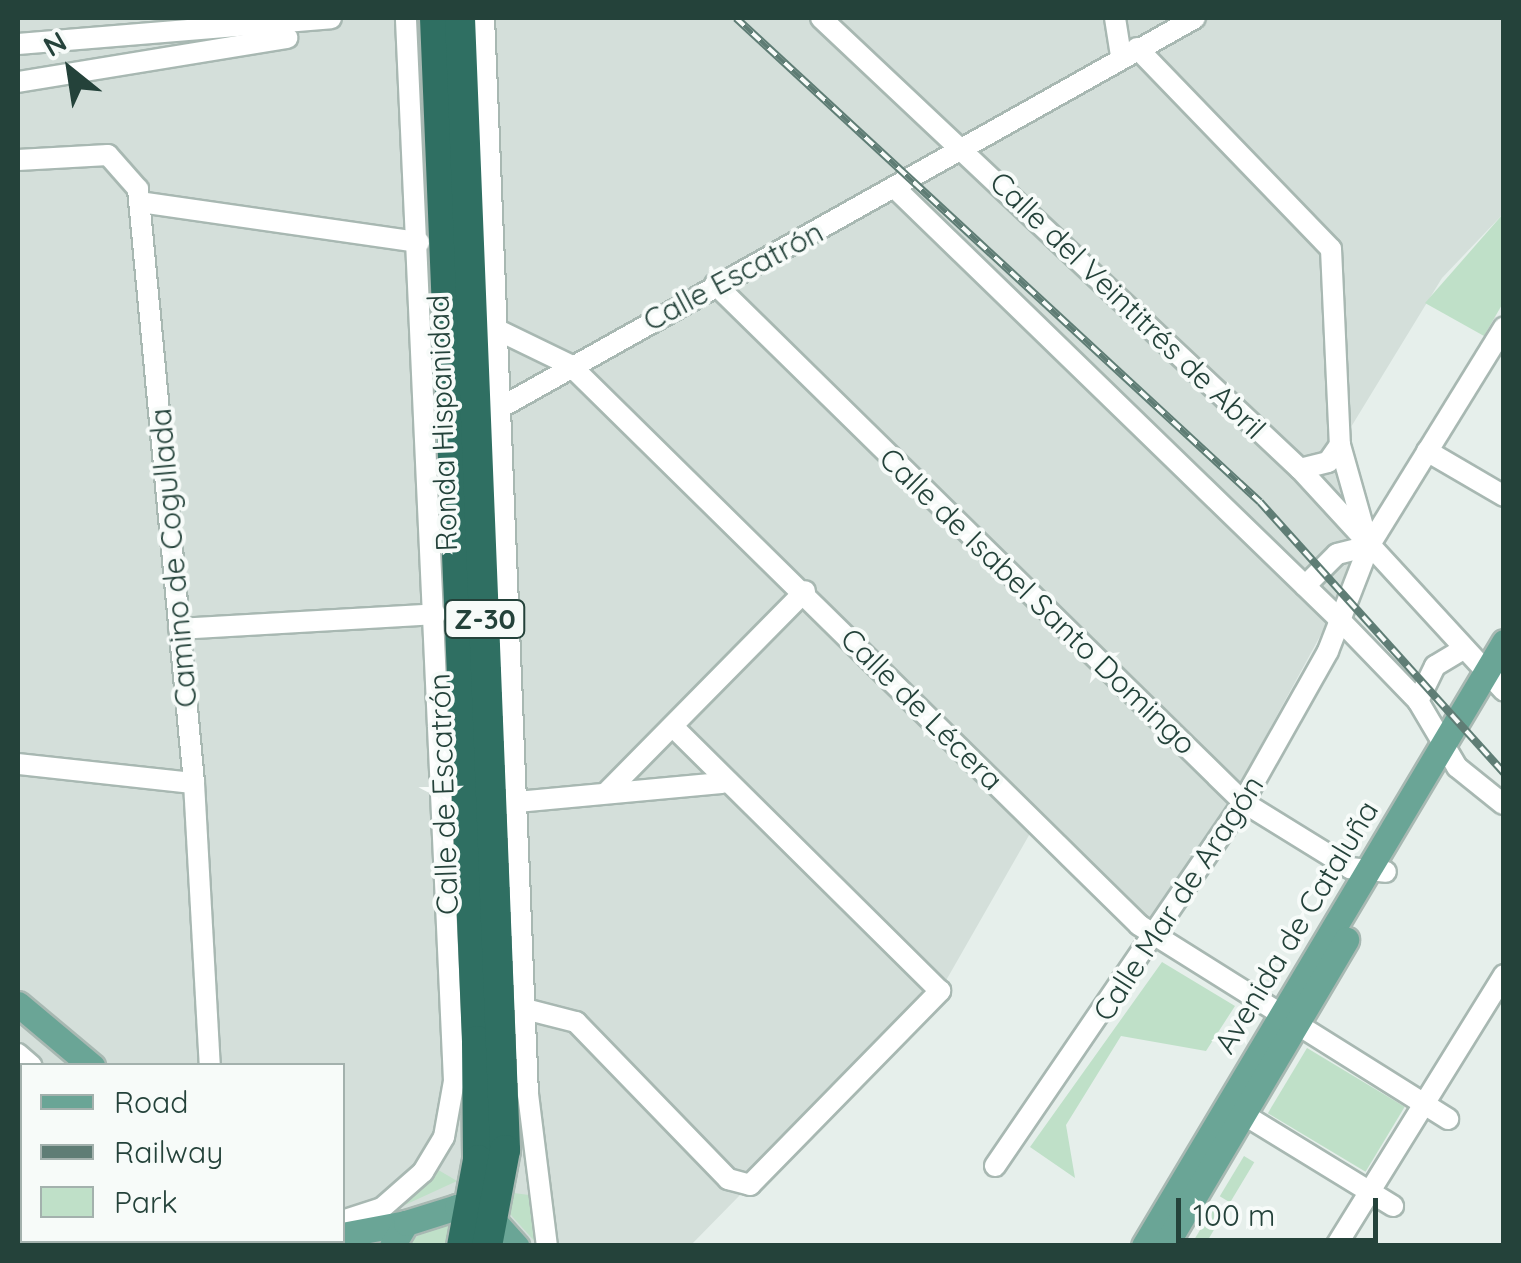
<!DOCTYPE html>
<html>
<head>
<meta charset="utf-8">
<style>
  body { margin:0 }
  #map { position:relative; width:1521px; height:1263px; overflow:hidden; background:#e6efeb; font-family:Quicksand,sans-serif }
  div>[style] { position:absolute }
  .built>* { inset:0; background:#d4dfda }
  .green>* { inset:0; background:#bfe0c8; transform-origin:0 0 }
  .roads { filter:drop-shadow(2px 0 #a8b8b2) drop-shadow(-2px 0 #a8b8b2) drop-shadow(0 2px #a8b8b2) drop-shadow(0 -2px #a8b8b2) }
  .minor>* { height:20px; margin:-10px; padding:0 10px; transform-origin:10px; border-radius:10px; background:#fff }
  .major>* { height:25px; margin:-12.5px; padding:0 12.5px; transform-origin:12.5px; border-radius:12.5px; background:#6aa596 }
  .highway>* { height:30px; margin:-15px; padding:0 15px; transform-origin:15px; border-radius:15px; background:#2f6f62 }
  .rail>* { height:8px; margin-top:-4px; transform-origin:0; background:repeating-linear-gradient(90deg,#f7fbf9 0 11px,#5f7d75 0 22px); box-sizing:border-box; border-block:2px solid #5f7d75 }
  span { translate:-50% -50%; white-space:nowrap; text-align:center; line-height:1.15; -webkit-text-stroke:8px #f7fbf9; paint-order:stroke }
  .shield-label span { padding:2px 8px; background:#f7fbf9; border:2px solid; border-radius:8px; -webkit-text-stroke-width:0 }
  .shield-label { font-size:28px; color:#24423a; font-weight:700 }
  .street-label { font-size:30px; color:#24423a }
  .frame { position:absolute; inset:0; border:20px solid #24423a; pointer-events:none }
  .legend { position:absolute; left:20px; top:1063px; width:325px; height:180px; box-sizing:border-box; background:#f7fbf9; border:2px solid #a3b1ad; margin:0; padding:12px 18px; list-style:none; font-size:30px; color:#24423a }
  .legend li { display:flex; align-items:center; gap:20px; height:50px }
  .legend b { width:50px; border:2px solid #a3b1ad }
  .north { position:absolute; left:20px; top:20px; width:100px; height:100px; -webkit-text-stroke:8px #f7fbf9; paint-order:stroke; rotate:330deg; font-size:28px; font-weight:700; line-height:40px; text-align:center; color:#24423a }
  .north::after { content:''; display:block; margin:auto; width:35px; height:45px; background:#24423a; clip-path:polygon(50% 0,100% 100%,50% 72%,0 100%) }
  .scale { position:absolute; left:1176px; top:1198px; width:202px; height:45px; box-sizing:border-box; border:5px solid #24423a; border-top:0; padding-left:12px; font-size:30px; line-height:35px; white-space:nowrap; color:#24423a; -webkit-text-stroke:8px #f7fbf9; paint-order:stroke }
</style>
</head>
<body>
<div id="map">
  <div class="built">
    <div style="clip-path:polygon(evenodd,18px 18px,1503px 18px,1503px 214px,1442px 278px,1340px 445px,1369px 546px,1156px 938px,1036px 823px,940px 991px,691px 1245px,18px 1245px,18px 18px,22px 1066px,342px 1066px,342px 1240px,22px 1240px,22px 1066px)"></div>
  </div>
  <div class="green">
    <div style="clip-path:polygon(1503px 214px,1503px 303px,1484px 336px,1425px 303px)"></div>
    <div style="clip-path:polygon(1162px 962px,1235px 1006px,1206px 1051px,1121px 1036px,1066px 1125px,1075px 1178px,1030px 1147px)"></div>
    <div style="left:1307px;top:1048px;width:114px;height:76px;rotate:31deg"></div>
    <div style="left:1244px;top:1156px;width:12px;height:47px;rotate:31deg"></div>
    <div style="clip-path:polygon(435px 1168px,457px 1181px,370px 1221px)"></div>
    <div style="clip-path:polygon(507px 1192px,529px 1195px,538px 1245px,510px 1214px)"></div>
    <div style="clip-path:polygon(1215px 1205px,1225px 1211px,1205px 1245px,1191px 1245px)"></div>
    <div style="clip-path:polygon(452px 1219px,451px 1245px,407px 1246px,428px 1226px)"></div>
  </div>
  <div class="roads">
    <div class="minor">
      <div style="left:484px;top:18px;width:1077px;rotate:87.66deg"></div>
      <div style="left:528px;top:1094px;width:153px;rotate:82.9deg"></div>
      <div style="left:821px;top:18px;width:658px;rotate:43.28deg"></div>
      <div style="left:1300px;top:469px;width:301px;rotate:47.4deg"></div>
      <div style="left:1115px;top:18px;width:38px;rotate:81deg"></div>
      <div style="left:18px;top:44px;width:314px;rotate:-4.7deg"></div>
      <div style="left:1137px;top:48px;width:279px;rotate:46deg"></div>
      <div style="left:1331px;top:249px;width:196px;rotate:87.4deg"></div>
      <div style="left:1340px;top:445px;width:96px;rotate:74.2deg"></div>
      <div style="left:18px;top:82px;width:273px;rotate:-9.3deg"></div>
      <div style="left:18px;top:160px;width:90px;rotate:-3.2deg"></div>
      <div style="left:108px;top:155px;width:45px;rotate:48.6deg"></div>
      <div style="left:138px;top:189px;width:597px;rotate:84.61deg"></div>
      <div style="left:194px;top:783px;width:283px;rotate:86.8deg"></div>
      <div style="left:896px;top:189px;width:615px;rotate:44.14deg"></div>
      <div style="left:1337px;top:617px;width:117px;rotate:46deg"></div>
      <div style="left:1418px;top:701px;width:77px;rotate:59.4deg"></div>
      <div style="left:1457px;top:767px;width:59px;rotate:38.8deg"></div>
      <div style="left:140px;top:202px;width:282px;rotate:8.2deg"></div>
      <div style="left:715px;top:284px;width:740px;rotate:44.45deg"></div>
      <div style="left:1243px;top:802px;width:126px;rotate:31.7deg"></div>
      <div style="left:1350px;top:868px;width:36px;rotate:6deg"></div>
      <div style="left:496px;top:329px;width:82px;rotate:25.9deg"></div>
      <div style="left:570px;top:365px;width:798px;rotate:44.54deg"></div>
      <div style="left:1139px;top:925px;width:365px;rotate:32.1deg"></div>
      <div style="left:498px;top:409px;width:799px;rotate:-29.29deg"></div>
      <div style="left:1427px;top:451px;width:89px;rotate:30.3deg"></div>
      <div style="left:1300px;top:469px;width:29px;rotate:-14deg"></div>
      <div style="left:1328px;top:462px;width:21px;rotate:-55deg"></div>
      <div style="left:1305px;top:586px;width:45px;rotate:-45deg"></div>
      <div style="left:1337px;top:554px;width:33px;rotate:-14deg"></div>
      <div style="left:179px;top:629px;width:257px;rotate:-3.3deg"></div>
      <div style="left:1418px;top:701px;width:39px;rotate:-64deg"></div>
      <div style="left:1435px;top:666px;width:33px;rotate:-31deg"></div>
      <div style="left:18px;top:764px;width:177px;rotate:6.2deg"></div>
      <div style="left:607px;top:792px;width:282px;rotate:-45.4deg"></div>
      <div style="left:516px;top:802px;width:207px;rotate:-5.3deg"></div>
      <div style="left:525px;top:1009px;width:53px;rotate:14.3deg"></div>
      <div style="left:576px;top:1022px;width:219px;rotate:45.9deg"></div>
      <div style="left:728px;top:1179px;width:23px;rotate:15deg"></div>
      <div style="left:750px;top:1185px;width:272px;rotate:-45.6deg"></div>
      <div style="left:940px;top:991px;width:375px;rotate:-135.3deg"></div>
      <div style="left:18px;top:1054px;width:18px;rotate:41deg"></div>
      <div style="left:1243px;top:1114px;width:176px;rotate:31.5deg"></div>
      <div style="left:995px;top:1166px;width:440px;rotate:-55.7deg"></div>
      <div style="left:1243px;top:802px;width:173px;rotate:-60.6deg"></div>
      <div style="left:1328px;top:651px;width:113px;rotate:-68.7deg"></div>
      <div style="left:1369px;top:546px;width:257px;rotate:-58.3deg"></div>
      <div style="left:342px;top:1221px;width:42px;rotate:-18deg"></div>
      <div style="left:382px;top:1208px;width:55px;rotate:-41.3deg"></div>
      <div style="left:423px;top:1172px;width:41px;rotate:-59deg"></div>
      <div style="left:444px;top:1137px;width:57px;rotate:-79.9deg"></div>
      <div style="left:454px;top:1081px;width:1064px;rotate:-92.59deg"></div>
      <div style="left:248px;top:1240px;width:8px;rotate:45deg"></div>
      <div style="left:1336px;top:1246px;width:319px;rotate:-58.2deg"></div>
    </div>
    <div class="major">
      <div style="left:18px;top:1004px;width:97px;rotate:40deg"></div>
      <div style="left:342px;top:1235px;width:65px;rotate:-10.6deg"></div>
      <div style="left:299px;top:1240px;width:8px;rotate:50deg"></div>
      <div style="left:392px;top:1246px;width:27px;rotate:-59deg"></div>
      <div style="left:406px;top:1223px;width:53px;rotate:-17.4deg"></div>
      <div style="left:457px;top:1207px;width:36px;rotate:18deg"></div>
      <div style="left:491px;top:1218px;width:38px;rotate:48deg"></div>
      <div style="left:1144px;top:1246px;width:703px;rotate:-59.2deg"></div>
      <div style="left:1165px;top:1246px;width:356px;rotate:-59.4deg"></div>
    </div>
    <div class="highway">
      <div style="left:435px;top:18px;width:1024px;rotate:87.65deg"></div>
      <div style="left:477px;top:1041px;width:119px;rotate:89.5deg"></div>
      <div style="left:478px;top:1160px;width:87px;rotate:100.5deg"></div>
      <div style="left:460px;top:18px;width:1133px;rotate:87.72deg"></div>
      <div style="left:505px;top:1150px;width:98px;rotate:100.6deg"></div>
    </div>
  </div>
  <div class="rail">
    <div style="left:736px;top:18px;width:713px;rotate:42.73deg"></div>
    <div style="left:1260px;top:502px;width:365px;rotate:48deg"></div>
  </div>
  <div class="shield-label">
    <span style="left:485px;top:619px">Z-30</span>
  </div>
  <div class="street-label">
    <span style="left:733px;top:276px;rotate:-28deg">Calle Escatrón</span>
    <span style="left:1128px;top:305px;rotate:44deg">Calle del Veintitrés de Abril</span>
    <span style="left:442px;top:423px;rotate:-92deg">Ronda Hispanidad</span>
    <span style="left:173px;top:558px;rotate:-95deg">Camino de Cogullada</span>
    <span style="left:1038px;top:601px;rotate:44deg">Calle de Isabel Santo Domingo</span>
    <span style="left:922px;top:709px;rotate:45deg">Calle de Lécera</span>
    <span style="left:443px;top:794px;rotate:-92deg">Calle de Escatrón</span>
    <span style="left:1178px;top:898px;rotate:-57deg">Calle Mar de Aragón</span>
    <span style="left:1296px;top:927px;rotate:-59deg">Avenida de Cataluña</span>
  </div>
  <div class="frame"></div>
  <ul class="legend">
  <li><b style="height:12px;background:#6aa596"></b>Road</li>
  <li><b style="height:12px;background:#5f7d75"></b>Railway</li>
  <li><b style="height:28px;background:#bfe0c8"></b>Park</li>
  </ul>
  <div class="north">N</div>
  <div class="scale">100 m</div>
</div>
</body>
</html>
